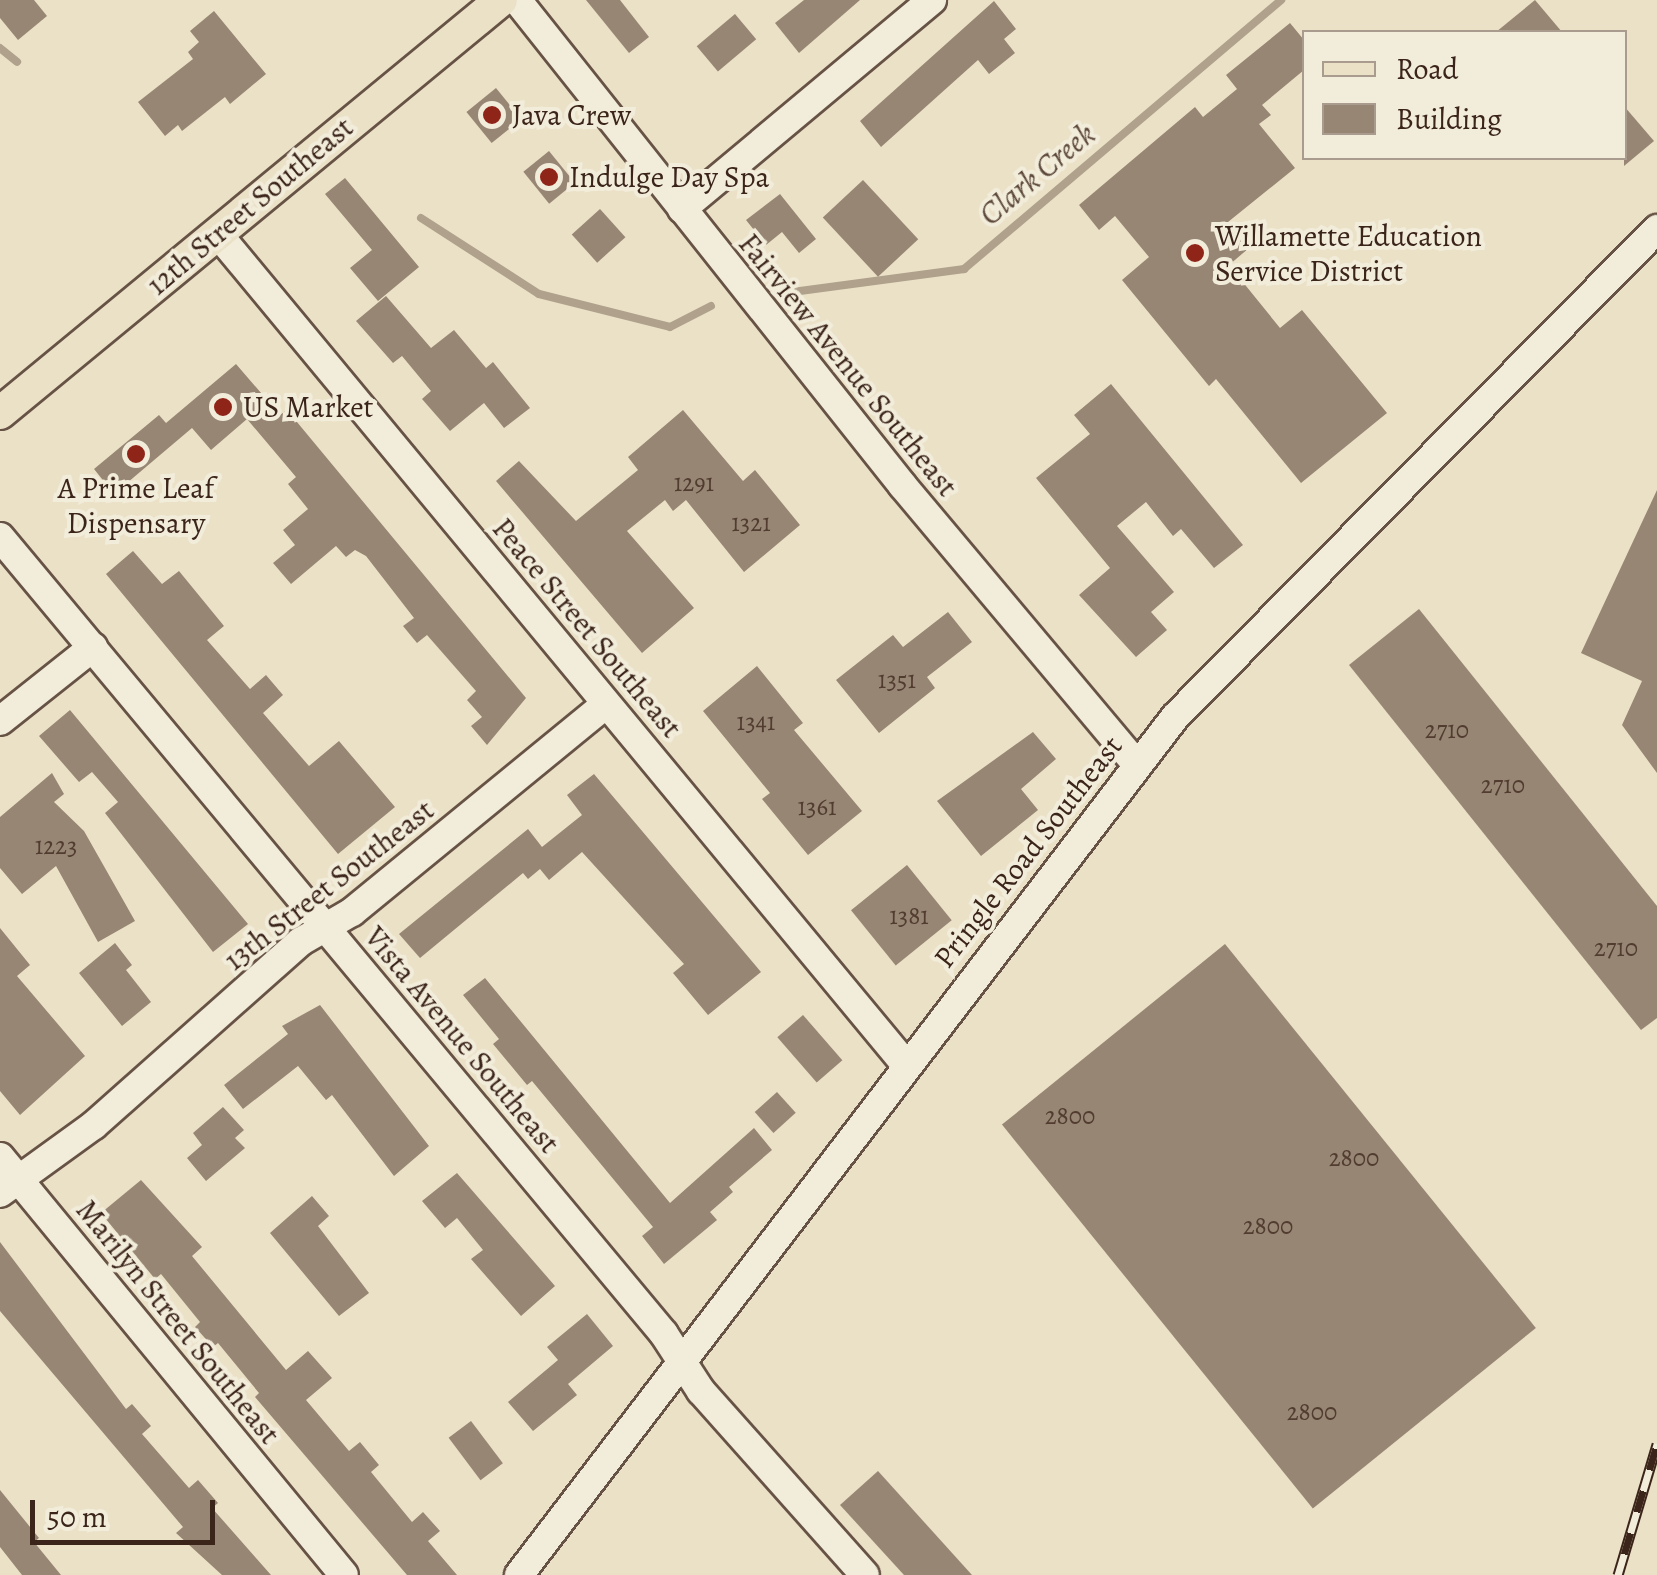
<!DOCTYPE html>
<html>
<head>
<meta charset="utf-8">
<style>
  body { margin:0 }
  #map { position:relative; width:1657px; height:1575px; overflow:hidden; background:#ebe1c7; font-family:Alegreya,serif }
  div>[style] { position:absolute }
  .stream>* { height:8px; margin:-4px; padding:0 4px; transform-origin:4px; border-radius:4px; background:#afa18c }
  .building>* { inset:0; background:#978674; transform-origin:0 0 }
  .roads { filter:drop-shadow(2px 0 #675345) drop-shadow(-2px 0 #675345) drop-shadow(0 2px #675345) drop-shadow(0 -2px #675345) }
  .minor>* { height:28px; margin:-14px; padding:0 14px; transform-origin:14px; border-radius:14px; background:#f2ecdb }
  .major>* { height:32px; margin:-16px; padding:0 16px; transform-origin:16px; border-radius:16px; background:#ebe1c7 }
  .rail>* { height:11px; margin-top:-5.5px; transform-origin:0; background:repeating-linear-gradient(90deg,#f2ecdb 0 22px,#3b241a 0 44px); box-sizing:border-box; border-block:2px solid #3b241a }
  .dots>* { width:28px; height:28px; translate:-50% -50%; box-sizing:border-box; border:5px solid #f2ecdb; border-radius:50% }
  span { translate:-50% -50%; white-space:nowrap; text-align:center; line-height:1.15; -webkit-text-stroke:8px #f2ecdb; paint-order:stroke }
  .number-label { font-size:25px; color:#523c30 }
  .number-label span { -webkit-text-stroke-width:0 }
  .poi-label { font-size:30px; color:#3b241a }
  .left { translate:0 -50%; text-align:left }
  .street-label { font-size:30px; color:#3b241a }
  .water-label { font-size:32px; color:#5e4a3c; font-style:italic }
  .legend { position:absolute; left:1302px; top:30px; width:325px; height:130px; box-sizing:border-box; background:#f2ecdb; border:2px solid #a99c8e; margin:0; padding:12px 18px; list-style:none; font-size:30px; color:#3b241a }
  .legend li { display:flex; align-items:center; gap:20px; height:50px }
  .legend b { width:50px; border:2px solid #a99c8e }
  .scale { position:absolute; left:30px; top:1500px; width:185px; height:45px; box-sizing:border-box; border:5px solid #3b241a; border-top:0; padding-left:12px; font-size:30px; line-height:35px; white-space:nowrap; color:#3b241a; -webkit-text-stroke:8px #f2ecdb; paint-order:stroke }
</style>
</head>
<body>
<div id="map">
  <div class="stream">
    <div style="left:0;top:48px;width:22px;rotate:39deg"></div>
    <div style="left:421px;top:218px;width:140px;rotate:32.8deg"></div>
    <div style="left:539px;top:294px;width:135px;rotate:14.1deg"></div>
    <div style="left:670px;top:327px;width:46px;rotate:-27.1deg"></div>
    <div style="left:785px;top:293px;width:181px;rotate:-7.6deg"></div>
    <div style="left:964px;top:269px;width:416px;rotate:-40.3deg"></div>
  </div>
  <div class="building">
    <div style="clip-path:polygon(0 0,34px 0,47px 16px,18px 40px,0 18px)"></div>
    <div style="clip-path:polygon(586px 0,620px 0,649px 37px,629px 53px)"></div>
    <div style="clip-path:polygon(804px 0,860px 0,799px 53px,775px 23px)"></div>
    <div style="clip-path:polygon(1535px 0,1562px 32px,1496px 32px)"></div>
    <div style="clip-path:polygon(994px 1px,1016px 29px,1004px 39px,1015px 53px,989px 74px,978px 60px,881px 147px,860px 121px)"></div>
    <div style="clip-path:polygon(214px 11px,266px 74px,230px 104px,225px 97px,182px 131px,178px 125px,165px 136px,138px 102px,193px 59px,188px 52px,199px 42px,190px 31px)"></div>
    <div style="left:735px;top:14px;width:33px;height:50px;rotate:50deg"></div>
    <div style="clip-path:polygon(1290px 23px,1304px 40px,1304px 70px,1262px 105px,1271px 115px,1259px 124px,1295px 168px,1228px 222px,1249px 248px,1229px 265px,1280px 328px,1302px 310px,1387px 413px,1301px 483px,1216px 379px,1209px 386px,1122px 280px,1149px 257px,1115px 216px,1099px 230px,1079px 205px,1195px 107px,1203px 117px,1237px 89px,1226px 75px)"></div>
    <div style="left:496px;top:88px;width:40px;height:38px;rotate:51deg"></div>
    <div style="clip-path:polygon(1624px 106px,1654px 141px,1624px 166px)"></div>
    <div style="left:549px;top:151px;width:41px;height:33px;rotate:51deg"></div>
    <div style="clip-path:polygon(345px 178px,419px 267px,378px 301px,350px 268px,372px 250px,325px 194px)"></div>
    <div style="left:863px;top:180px;width:81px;height:55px;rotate:47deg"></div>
    <div style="clip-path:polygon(780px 194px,816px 239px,799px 253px,782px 232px,766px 245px,746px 220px)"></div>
    <div style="left:600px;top:209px;width:38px;height:38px;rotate:48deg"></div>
    <div style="clip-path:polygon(386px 296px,431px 348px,454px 330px,486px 368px,493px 362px,530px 408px,504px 428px,484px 403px,450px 431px,422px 399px,431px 391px,402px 356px,393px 363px,356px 321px)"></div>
    <div style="clip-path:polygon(236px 364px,280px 415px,287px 410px,526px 698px,487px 745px,471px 726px,482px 717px,467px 700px,476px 691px,427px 635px,417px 643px,403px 626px,414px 618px,366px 556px,355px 550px,346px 557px,336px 546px,291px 584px,273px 563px,295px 545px,283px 530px,308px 509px,288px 484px,296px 477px,247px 419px,211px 450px,192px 428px,114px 494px,94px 469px,159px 415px,166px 423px)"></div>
    <div style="clip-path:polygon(1111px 384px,1243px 545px,1214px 568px,1181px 529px,1173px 536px,1146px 502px,1117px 526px,1174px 592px,1151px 612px,1167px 630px,1136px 657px,1079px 595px,1110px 568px,1036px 478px,1090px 434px,1074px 415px)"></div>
    <div style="clip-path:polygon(683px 410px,743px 481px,755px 470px,800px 525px,744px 572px,686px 500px,673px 511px,665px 500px,627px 531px,694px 608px,642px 653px,496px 481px,519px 461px,576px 521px,638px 470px,628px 457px)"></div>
    <div style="clip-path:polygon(1657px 490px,1657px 773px,1622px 725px,1642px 681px,1581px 653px)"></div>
    <div style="clip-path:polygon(133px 551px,162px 584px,179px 571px,224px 626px,207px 640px,250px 689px,266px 675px,283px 695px,263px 713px,309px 766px,339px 741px,395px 807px,338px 854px,106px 574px)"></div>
    <div style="clip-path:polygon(1419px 609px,1657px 906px,1657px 1018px,1641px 1030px,1349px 665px)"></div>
    <div style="clip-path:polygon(948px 612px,972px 642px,927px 677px,935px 688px,879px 733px,836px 680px,893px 635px,903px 647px)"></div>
    <div style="clip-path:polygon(757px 666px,803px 723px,794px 730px,862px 811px,808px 855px,762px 799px,770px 793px,703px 711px)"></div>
    <div style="clip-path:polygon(70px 710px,248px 924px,213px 952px,105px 813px,118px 802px,92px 772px,79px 782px,39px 736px)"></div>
    <div style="clip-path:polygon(1033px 732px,1056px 759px,1021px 789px,1038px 810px,981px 856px,937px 801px)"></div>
    <div style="clip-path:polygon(52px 773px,64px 794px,54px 802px,84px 831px,135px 921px,98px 942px,56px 866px,22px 894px,0 868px,0 817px)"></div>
    <div style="clip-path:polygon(594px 774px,761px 972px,708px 1015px,673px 973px,684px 964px,582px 852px,549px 880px,540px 869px,528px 879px,523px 873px,420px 958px,399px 934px,528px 829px,542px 847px,582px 815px,567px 795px)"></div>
    <div style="left:907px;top:865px;width:71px;height:72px;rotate:51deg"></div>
    <div style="clip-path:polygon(0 928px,30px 965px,17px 976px,85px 1056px,20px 1115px,0 1091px)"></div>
    <div style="clip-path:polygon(115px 943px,132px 965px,126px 970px,151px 1002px,122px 1026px,79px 973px)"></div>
    <div style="left:1225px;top:944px;width:494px;height:287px;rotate:51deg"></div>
    <div style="clip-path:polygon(485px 978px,670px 1203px,754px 1128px,772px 1150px,729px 1187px,733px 1192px,710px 1212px,717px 1220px,664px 1264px,642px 1236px,653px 1227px,532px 1081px,527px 1085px,493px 1044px,499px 1039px,463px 995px)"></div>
    <div style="clip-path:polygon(320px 1005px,429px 1146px,394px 1176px,332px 1095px,326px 1100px,298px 1066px,243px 1109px,224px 1085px,288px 1034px,282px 1026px)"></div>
    <div style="left:803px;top:1015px;width:60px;height:34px;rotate:49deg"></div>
    <div style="left:777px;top:1092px;width:28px;height:30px;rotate:48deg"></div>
    <div style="clip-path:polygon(223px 1107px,244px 1130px,235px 1138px,245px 1148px,206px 1181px,187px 1158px,202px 1145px,193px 1133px)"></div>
    <div style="clip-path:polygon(457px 1173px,555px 1286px,521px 1316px,471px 1259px,483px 1250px,457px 1218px,445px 1228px,422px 1201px)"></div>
    <div style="clip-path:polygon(141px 1180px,202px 1247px,192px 1256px,286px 1370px,308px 1351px,332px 1378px,306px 1400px,349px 1451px,360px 1442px,379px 1465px,371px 1472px,412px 1522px,423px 1512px,440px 1531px,428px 1541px,457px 1575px,407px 1575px,255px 1397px,259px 1393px,218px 1343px,213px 1347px,195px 1327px,200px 1322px,161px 1274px,155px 1279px,101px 1213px)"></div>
    <div style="clip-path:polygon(312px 1196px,329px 1216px,318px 1226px,369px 1293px,339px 1316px,270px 1233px)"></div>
    <div style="clip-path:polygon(0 1242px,126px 1409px,132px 1404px,151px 1426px,142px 1434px,189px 1488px,198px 1480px,218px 1503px,212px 1508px,271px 1575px,222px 1575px,176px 1533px,183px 1527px,0 1311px)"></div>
    <div style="clip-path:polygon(587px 1314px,613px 1346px,568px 1384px,577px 1395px,533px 1431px,508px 1402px,558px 1360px,547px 1347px)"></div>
    <div style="left:471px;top:1421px;width:53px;height:28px;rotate:53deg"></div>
    <div style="clip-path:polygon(878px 1471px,972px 1575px,904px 1575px,840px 1505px)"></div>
    <div style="clip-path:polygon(0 1490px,39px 1538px,34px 1542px,61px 1575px,22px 1575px,0 1547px)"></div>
  </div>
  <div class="roads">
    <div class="minor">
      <div style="left:517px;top:0;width:621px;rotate:51.54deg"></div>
      <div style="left:903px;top:486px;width:363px;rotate:50deg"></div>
      <div style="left:682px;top:209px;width:326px;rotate:-39.9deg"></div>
      <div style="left:217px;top:233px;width:1080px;rotate:50.37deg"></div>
      <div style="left:0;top:537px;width:1037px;rotate:50.2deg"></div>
      <div style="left:664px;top:1334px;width:68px;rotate:57deg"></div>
      <div style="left:701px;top:1391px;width:246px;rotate:48.3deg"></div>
      <div style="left:0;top:721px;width:119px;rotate:-38.5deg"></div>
      <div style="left:0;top:1157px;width:541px;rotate:50.55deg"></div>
      <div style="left:0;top:1193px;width:116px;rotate:-35.9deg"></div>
      <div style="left:94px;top:1125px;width:276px;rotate:-41.6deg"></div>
      <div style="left:300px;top:942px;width:60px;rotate:-30deg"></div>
      <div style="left:352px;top:912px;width:328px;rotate:-39.3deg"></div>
      <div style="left:519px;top:1575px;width:1080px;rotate:-52.6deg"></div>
      <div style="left:1175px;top:717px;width:686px;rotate:-45.35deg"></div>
    </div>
    <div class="major">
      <div style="left:0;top:413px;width:649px;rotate:-39.5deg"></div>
    </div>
  </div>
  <div class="rail">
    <div style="left:1618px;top:1575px;width:137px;rotate:-73.4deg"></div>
  </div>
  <div class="dots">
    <div style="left:492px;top:115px;background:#8f2418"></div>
    <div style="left:549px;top:177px;background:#8f2418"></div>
    <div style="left:1195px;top:253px;background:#8f2418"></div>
    <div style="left:223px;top:407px;background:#8f2418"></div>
    <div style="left:136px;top:454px;background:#8f2418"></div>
  </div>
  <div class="number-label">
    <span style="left:694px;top:483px">1291</span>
    <span style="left:751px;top:523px">1321</span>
    <span style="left:897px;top:680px">1351</span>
    <span style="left:756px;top:722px">1341</span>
    <span style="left:1447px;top:730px">2710</span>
    <span style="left:1503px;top:785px">2710</span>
    <span style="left:817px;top:807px">1361</span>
    <span style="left:56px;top:846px">1223</span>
    <span style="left:909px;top:916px">1381</span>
    <span style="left:1616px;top:948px">2710</span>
    <span style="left:1070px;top:1116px">2800</span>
    <span style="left:1354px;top:1158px">2800</span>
    <span style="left:1268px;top:1226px">2800</span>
    <span style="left:1312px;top:1412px">2800</span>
  </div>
  <div class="poi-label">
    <span class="left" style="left:512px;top:115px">Java Crew</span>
    <span class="left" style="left:569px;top:177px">Indulge Day Spa</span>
    <span class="left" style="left:1215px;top:253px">Willamette Education<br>Service District</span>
    <span class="left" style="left:243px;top:407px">US Market</span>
    <span style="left:136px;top:505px">A Prime Leaf<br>Dispensary</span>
  </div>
  <div class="street-label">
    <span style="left:250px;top:206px;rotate:-40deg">12th Street Southeast</span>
    <span style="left:848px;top:365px;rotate:51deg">Fairview Avenue Southeast</span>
    <span style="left:587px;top:628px;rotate:50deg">Peace Street Southeast</span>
    <span style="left:1028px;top:852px;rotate:-52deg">Pringle Road Southeast</span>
    <span style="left:329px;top:885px;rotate:-38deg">13th Street Southeast</span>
    <span style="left:462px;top:1040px;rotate:50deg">Vista Avenue Southeast</span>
    <span style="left:178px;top:1322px;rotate:51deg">Marilyn Street Southeast</span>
  </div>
  <div class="water-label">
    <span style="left:1037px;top:174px;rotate:-40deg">Clark Creek</span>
  </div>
  <ul class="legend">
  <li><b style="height:12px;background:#ebe1c7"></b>Road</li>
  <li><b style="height:28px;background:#978674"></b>Building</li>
  </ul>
  <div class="scale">50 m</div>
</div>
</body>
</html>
